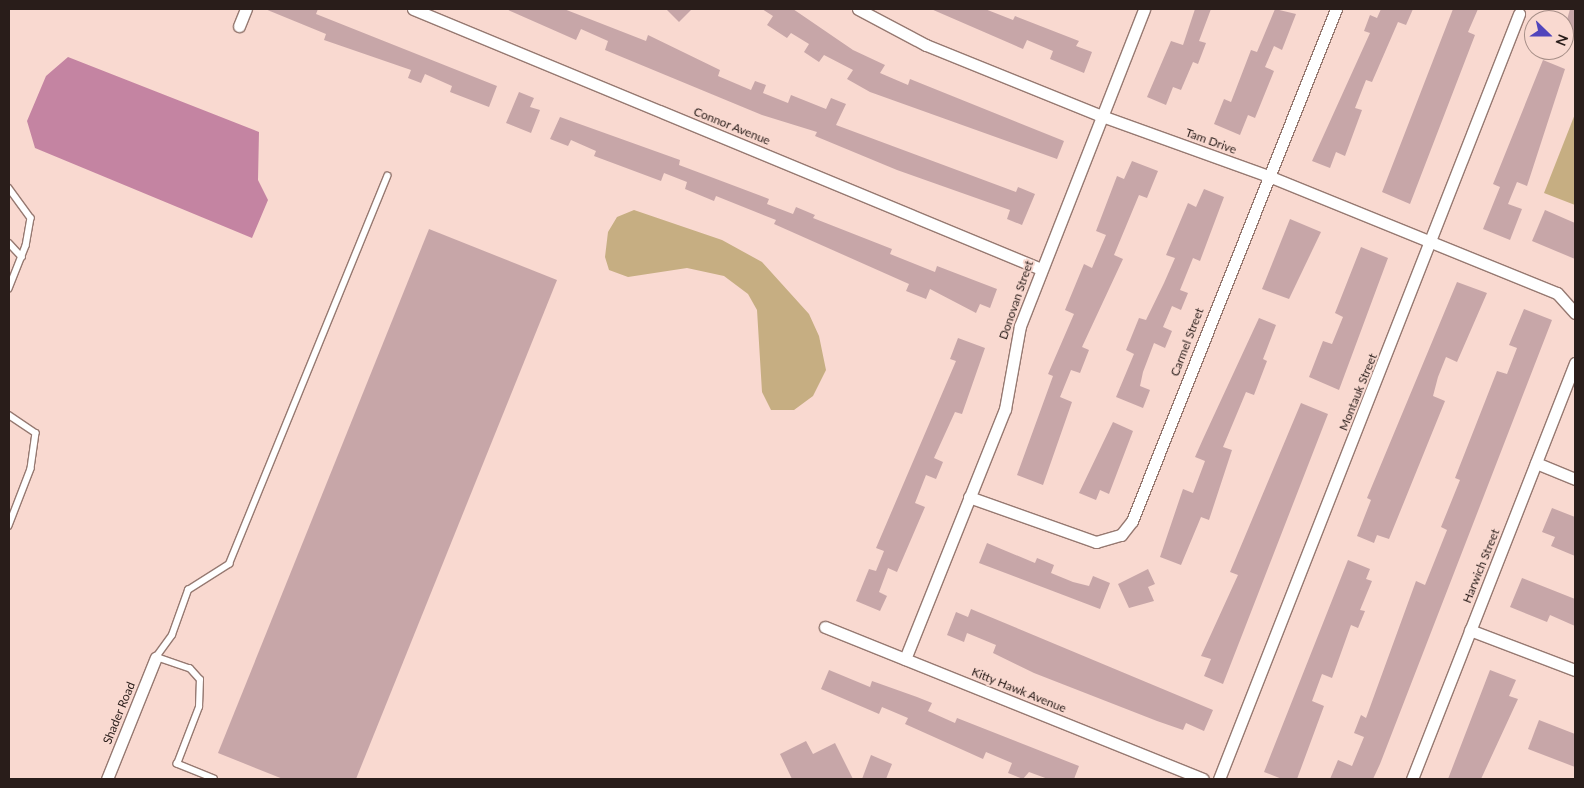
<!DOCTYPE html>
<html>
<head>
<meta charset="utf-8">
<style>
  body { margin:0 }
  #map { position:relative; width:1584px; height:788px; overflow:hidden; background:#f9d9d0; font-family:Lato,sans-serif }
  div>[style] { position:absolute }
  .green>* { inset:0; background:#c6ae82 }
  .water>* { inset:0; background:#c484a2 }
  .building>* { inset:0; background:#c7a6a8 }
  .roads { filter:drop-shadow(1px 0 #967971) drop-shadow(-1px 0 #967971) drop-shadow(0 1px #967971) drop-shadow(0 -1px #967971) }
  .service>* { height:5.5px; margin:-2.75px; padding:0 2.75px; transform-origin:2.75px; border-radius:2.75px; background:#fff }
  .minor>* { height:11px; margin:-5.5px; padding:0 5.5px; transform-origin:5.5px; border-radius:5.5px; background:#fff }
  span { translate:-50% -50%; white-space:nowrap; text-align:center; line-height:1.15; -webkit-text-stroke:4px #f9d9d0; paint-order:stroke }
  .street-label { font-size:12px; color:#291d1a }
  .frame { position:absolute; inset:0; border:10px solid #291d1a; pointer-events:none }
  .north { position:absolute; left:1524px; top:10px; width:50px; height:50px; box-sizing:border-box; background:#f9d9d0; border:1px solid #a68e87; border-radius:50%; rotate:112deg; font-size:14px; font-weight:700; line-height:20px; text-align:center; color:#291d1a }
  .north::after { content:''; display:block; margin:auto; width:18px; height:22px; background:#5145bc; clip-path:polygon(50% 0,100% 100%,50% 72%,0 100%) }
</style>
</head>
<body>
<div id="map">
  <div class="green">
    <div style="clip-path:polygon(1575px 114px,1575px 205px,1544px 193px)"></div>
    <div style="clip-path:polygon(634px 210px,722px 240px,762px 262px,809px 314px,819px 336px,826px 370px,813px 396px,794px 410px,771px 410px,762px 392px,757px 310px,748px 294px,724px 276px,687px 268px,628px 277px,609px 270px,605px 257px,608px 232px,617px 217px)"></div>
  </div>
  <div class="water">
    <div style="clip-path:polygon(68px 57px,259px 132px,258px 180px,268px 200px,252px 238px,35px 148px,27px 121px,46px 76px)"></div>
  </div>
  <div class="building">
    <div style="clip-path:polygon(265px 9px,318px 9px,316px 14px,497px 86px,489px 107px,450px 92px,452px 86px,425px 74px,421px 83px,408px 78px,411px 70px,324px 40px,326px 34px)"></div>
    <div style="clip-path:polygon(506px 9px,564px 9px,646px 41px,648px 35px,720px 70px,718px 76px,751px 90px,755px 81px,766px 85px,763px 93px,788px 103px,791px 95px,826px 109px,831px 98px,846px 104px,836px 125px,1016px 192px,1018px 187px,1035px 194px,1022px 225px,1007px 219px,1010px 210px,897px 170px,815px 136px,817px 132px,762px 115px,605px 50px,608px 41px,581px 29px,576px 40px)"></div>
    <div style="clip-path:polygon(666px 9px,692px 9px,679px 22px)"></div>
    <div style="clip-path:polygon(762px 9px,793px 9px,853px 50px,885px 65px,880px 73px,908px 85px,910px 79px,1064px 141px,1057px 159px,870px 92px,847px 79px,853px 70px,824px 55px,819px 62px,804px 52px,809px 44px,791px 33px,787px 38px,767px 25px,773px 16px)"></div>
    <div style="clip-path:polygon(931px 9px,985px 9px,1013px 20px,1015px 16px,1079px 41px,1076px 46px,1092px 52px,1084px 73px,1050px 59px,1053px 51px,1027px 40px,1023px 49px)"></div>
    <div style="clip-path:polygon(1195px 9px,1211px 9px,1199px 41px,1206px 43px,1198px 64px,1193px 62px,1181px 90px,1173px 87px,1166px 105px,1147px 97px,1171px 41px,1183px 45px)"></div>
    <div style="clip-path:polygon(1275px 9px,1296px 14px,1282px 50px,1274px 46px,1265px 67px,1274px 71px,1255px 118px,1248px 115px,1240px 135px,1214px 124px,1224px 99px,1231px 102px,1251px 50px,1257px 52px)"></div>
    <div style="clip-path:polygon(1381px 9px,1413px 9px,1406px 25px,1398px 22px,1372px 82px,1366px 80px,1355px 108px,1362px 110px,1345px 156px,1336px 152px,1330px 168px,1312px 161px,1370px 33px,1364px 31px,1370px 15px,1377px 18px)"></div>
    <div style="clip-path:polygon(1453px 9px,1478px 9px,1468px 32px,1475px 35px,1410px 204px,1382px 192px)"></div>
    <div style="clip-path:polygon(1570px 9px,1575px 9px,1575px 35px,1564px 31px)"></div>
    <div style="clip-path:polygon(1543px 60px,1565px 69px,1527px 186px,1517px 182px,1508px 204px,1522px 209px,1510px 240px,1483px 229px,1500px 187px,1493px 184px)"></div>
    <div style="clip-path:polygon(519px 92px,534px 98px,530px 107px,540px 110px,531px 133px,506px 123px)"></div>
    <div style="clip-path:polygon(560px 117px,680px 160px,679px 165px,769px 199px,767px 204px,793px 214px,796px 207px,815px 215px,813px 218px,892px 249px,890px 254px,935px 272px,937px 266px,997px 289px,990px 308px,980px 304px,976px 313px,930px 289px,926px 299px,906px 291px,909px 284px,774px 224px,776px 220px,716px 196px,714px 201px,685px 189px,687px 182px,664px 173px,661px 181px,594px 156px,596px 151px,571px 140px,568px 146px,550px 139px)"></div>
    <div style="clip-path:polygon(1132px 161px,1158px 171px,1147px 198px,1139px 195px,1114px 255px,1123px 259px,1082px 347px,1089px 350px,1080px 373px,1071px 370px,1060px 397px,1072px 402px,1043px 485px,1017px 475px,1053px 376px,1048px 374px,1074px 314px,1065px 310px,1084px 264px,1092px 268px,1106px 235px,1096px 231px,1117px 176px,1124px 179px)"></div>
    <div style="clip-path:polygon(1204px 189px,1224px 197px,1200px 261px,1193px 258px,1180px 290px,1188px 293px,1181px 310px,1172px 306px,1163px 327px,1172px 331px,1165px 348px,1154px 343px,1143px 372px,1140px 386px,1150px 390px,1143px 408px,1116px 397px,1134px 354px,1126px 350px,1139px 318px,1146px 320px,1164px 283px,1175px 258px,1166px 255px,1188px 203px,1196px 207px)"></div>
    <div style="clip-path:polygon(1545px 210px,1575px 223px,1575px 259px,1532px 241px)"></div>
    <div style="clip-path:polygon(1290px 219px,1321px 232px,1289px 299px,1262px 289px)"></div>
    <div style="clip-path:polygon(429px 229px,557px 280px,356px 779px,283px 779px,218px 753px)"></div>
    <div style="clip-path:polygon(1361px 247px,1388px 258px,1339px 390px,1309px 377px,1323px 341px,1332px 344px,1343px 317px,1335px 313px)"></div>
    <div style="clip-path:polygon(1457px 282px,1487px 293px,1457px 362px,1446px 357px,1438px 377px,1433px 396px,1445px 401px,1389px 539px,1377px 535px,1374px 543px,1357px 536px,1371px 500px,1367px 498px)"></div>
    <div style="clip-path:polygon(1524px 309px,1552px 320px,1380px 764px,1373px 779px,1330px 779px,1338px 760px,1352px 766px,1364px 737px,1354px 733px,1361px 715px,1366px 718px,1416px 581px,1425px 585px,1447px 530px,1441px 527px,1460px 480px,1455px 478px,1497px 371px,1507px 374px,1517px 348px,1509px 345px)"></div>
    <div style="clip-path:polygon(1259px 318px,1276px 325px,1263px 359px,1267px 361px,1254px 395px,1246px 392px,1223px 447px,1232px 450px,1209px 520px,1201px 517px,1181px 565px,1160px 557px,1183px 489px,1193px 493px,1205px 461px,1195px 457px,1203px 439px)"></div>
    <div style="clip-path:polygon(958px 338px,985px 348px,962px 414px,955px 412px,934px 458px,943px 462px,936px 479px,926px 475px,915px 503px,925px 507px,897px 572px,888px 568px,879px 592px,887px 596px,880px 611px,856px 601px,869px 569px,876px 571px,884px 551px,876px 548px,956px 361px,950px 359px)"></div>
    <div style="clip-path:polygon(1301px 403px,1328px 414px,1223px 684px,1204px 676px,1211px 659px,1201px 656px,1238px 575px,1230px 572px)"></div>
    <div style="clip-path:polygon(1113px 422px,1133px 431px,1109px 494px,1100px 490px,1096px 500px,1079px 493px)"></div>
    <div style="clip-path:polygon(1552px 508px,1575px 517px,1575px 556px,1551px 546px,1555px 537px,1542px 532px)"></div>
    <div style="clip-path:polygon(987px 543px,1035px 563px,1037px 558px,1054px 565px,1051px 573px,1073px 582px,1089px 586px,1093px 576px,1110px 583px,1100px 609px,979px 563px)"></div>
    <div style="clip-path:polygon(1348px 560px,1370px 569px,1366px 579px,1372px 581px,1360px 610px,1365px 611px,1358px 628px,1351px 625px,1332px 678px,1322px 674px,1312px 701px,1324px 706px,1297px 779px,1282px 779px,1264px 772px)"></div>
    <div style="clip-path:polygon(1148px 569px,1155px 584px,1148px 587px,1154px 601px,1129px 608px,1118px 584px)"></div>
    <div style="clip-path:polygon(1522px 578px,1575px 599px,1575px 626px,1550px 615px,1547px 622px,1510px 607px)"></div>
    <div style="clip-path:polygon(971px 609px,1213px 710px,1204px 731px,1186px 723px,1183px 730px,1157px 721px,1034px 673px,993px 653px,996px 645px,967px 633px,964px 642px,947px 635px,956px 612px,968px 617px)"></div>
    <div style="clip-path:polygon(829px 670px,870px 687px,872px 681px,917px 697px,932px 703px,928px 711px,955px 723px,957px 718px,1079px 766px,1074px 779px,1048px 779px,1029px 772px,1023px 779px,1008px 773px,1012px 763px,986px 752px,983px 759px,905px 724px,908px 718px,882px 707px,879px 714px,821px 689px)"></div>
    <div style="clip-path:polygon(1490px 670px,1516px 680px,1509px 696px,1518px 699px,1481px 779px,1448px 779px)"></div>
    <div style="clip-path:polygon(1539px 720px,1575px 734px,1575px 767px,1528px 749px)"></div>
    <div style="clip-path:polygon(806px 741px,813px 754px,835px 743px,853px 779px,792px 779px,780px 754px)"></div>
    <div style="clip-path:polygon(871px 755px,892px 764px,886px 779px,862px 779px)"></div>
  </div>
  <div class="roads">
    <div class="service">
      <div style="left:9px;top:188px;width:37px;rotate:54deg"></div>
      <div style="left:31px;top:218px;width:28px;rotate:100deg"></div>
      <div style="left:26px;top:246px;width:46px;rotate:111.6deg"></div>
      <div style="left:9px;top:243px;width:19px;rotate:47deg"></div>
      <div style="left:9px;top:415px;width:32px;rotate:34deg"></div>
      <div style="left:36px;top:433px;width:36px;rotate:98deg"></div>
      <div style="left:31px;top:469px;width:61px;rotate:111.1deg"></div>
      <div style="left:214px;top:779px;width:40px;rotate:-158deg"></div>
      <div style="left:177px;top:764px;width:61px;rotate:-68.9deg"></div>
      <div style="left:199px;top:707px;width:27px;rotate:-88deg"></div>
      <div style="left:200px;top:680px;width:15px;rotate:-132deg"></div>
      <div style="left:190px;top:669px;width:36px;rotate:-161deg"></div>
      <div style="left:156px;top:657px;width:27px;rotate:-54deg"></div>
      <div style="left:172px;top:635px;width:48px;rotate:-70.4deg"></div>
      <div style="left:188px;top:590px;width:49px;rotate:-32.4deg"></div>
      <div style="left:229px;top:564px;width:419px;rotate:-67.8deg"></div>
    </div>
    <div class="minor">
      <div style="left:413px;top:9px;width:680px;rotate:22.49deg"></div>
      <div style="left:858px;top:9px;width:77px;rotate:27.9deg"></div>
      <div style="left:926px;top:45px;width:187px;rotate:22deg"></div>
      <div style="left:1099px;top:115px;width:177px;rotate:19.8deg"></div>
      <div style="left:1266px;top:175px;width:314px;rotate:22.1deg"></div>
      <div style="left:1557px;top:293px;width:27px;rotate:48deg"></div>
      <div style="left:239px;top:26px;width:18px;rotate:-68deg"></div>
      <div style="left:1536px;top:463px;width:42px;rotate:22.3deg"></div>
      <div style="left:969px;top:497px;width:135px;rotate:19.5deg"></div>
      <div style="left:1096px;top:542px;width:26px;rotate:-16deg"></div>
      <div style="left:1121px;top:535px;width:18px;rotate:-52deg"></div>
      <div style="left:1132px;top:521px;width:551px;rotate:-68.28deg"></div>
      <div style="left:825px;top:627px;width:407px;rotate:21.9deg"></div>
      <div style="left:1470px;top:630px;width:112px;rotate:20.9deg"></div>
      <div style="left:905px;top:659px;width:269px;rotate:-68.2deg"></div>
      <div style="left:1005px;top:409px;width:84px;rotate:-79.8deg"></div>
      <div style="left:1020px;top:326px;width:340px;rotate:-68.6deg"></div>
      <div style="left:107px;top:779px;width:131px;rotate:-68.1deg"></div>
      <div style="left:1219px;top:779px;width:822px;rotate:-68.59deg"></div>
      <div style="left:1412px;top:779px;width:447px;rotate:-68.6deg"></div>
    </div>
  </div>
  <div class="street-label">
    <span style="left:732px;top:126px;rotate:22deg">Connor Avenue</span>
    <span style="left:1211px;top:141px;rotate:20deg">Tam Drive</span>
    <span style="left:1016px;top:300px;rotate:-71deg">Donovan Street</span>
    <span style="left:1187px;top:342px;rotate:-69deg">Carmel Street</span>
    <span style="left:1358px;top:392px;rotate:-68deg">Montauk Street</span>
    <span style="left:1481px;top:566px;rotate:-68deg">Harwich Street</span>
    <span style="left:1019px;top:690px;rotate:22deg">Kitty Hawk Avenue</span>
    <span style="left:119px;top:713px;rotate:-68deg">Shader Road</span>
  </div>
  <div class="frame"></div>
  <div class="north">N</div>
</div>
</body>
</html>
